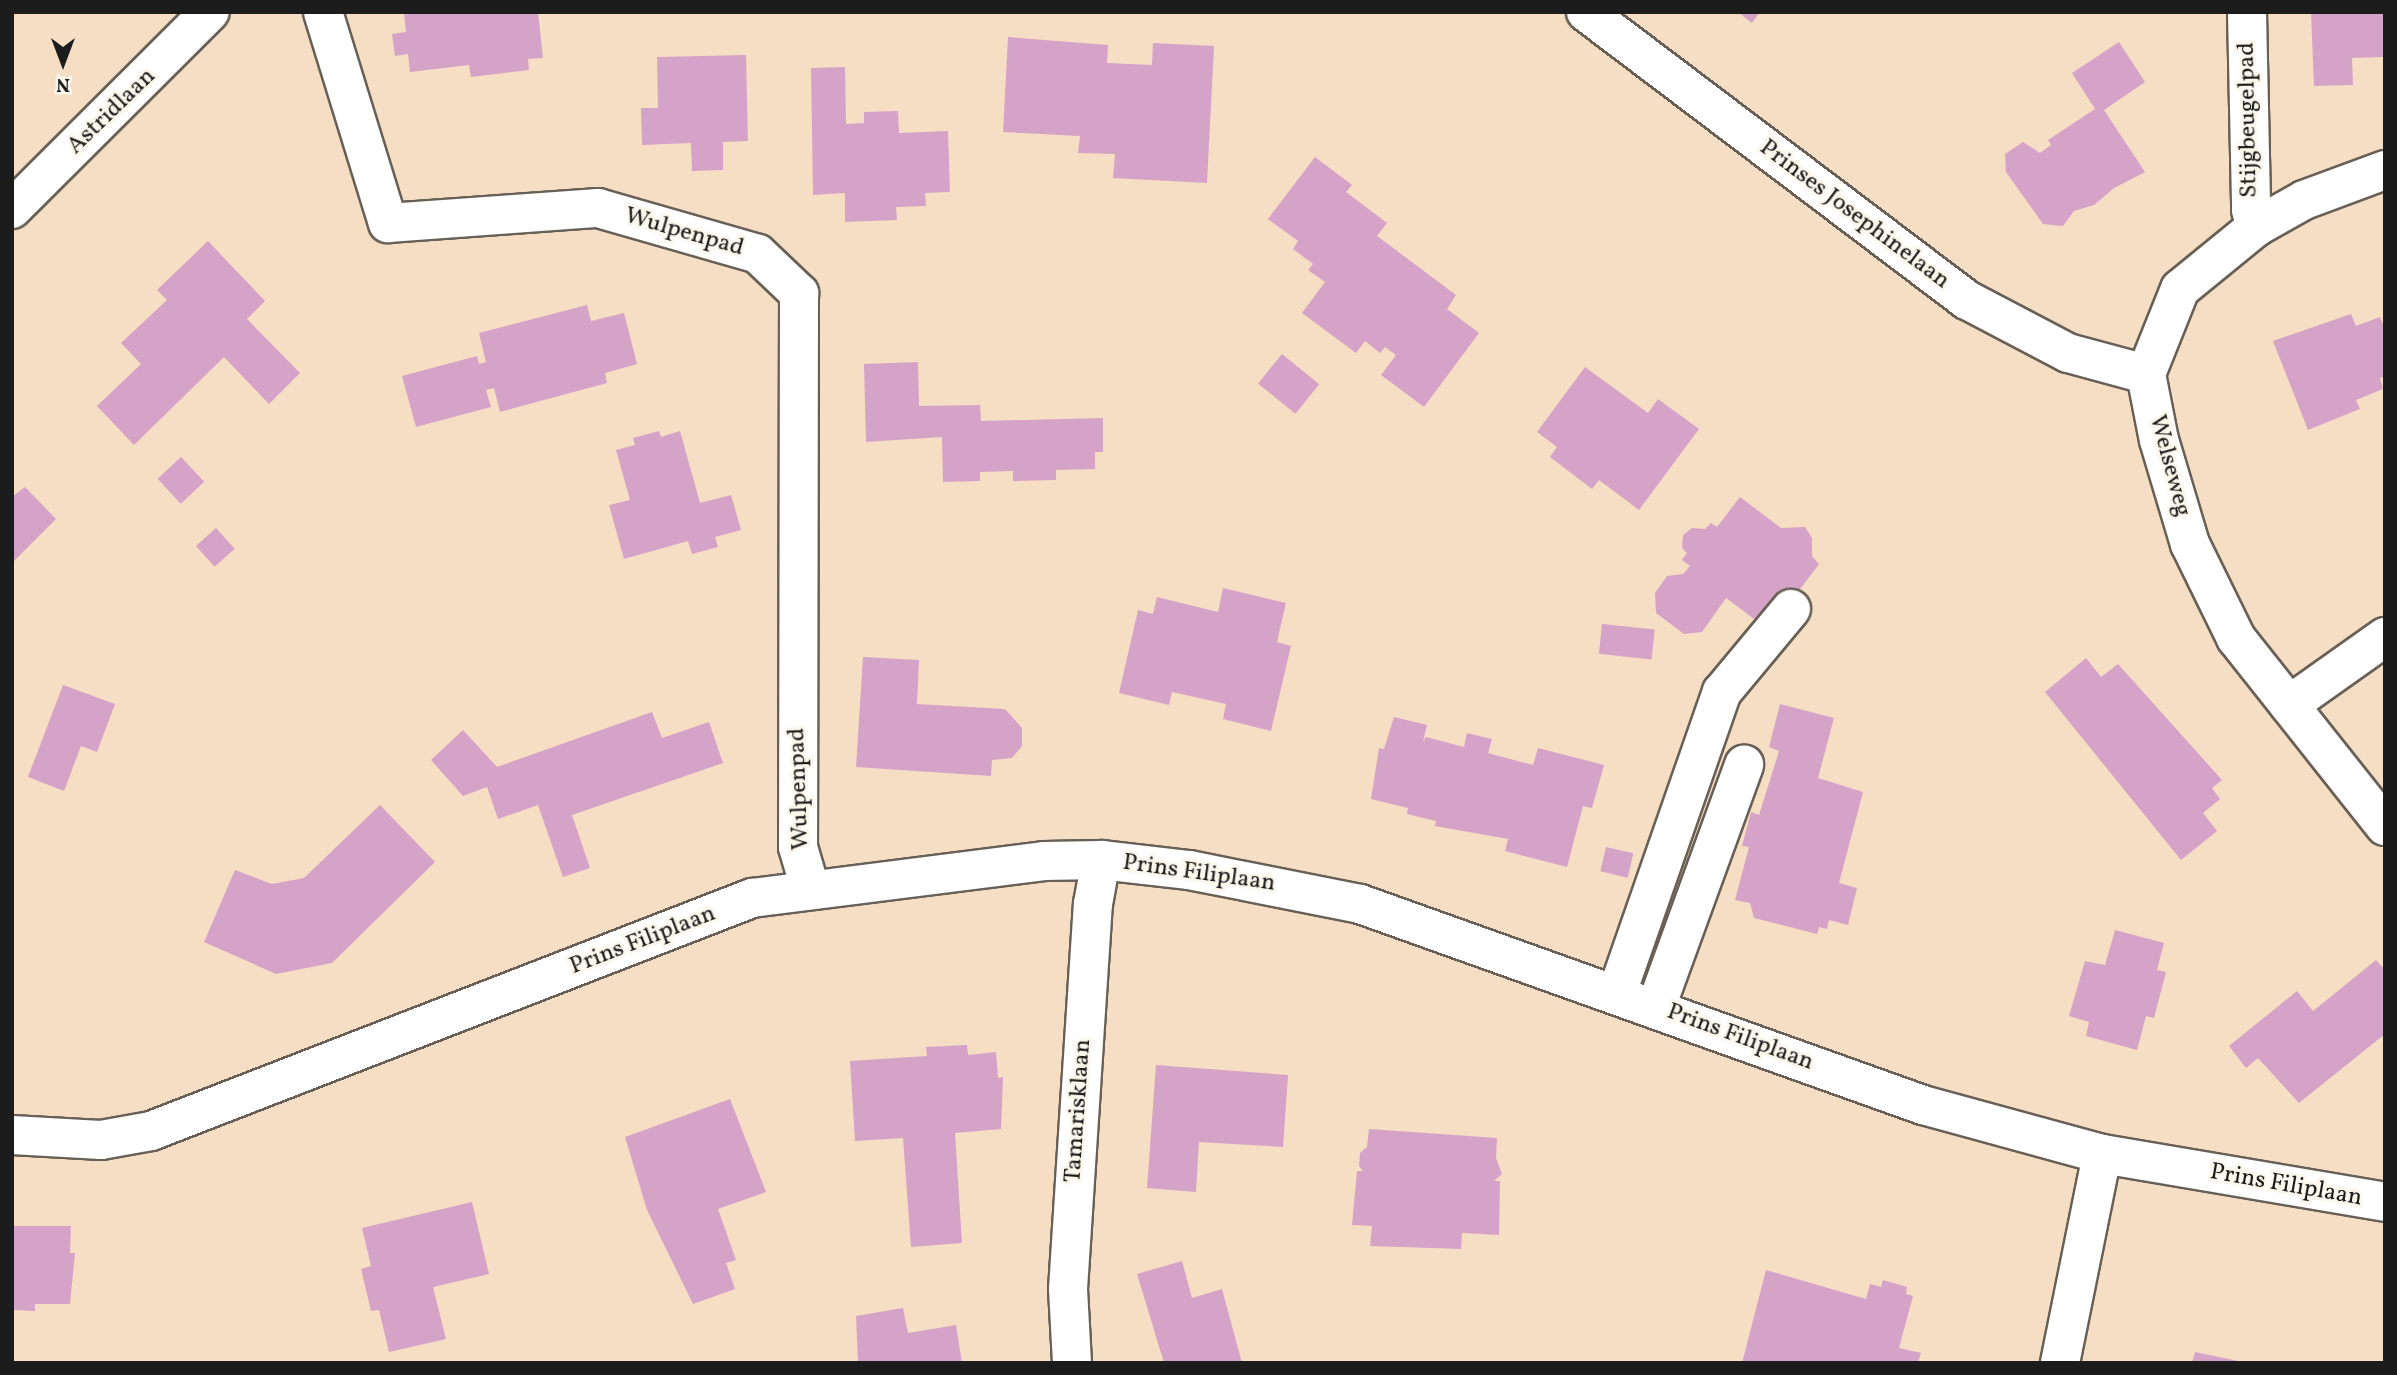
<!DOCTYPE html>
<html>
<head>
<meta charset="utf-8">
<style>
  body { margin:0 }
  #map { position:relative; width:2397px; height:1375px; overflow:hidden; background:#f5dec3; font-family:Vollkorn,serif }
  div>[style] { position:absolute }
  .building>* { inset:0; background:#d5a3c7; transform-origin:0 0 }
  .roads { filter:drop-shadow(2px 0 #686056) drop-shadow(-2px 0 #686056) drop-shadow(0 2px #686056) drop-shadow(0 -2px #686056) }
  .minor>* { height:38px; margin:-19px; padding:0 19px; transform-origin:19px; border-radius:19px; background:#fff }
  span { translate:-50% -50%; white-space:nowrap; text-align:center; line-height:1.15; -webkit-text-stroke:6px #fbf7ec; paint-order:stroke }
  .street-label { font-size:24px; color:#1c1c1c }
  .frame { position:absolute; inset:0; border:14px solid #1c1c1c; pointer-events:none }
  .north { position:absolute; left:28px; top:28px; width:70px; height:70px; -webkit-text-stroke:5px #fbf7ec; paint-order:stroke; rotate:180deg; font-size:19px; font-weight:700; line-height:28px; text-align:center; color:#1c1c1c }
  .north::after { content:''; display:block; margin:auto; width:24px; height:32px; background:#1c1c1c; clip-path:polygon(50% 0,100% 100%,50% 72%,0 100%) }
</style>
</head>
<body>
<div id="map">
  <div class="building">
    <div style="clip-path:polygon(538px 12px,543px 58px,528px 59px,529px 70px,471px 77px,469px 65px,410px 72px,408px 54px,395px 56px,392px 34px,406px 32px,404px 14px)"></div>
    <div style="clip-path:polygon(1738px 12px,1760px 12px,1752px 23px)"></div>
    <div style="clip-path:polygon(2311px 12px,2385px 12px,2385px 57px,2352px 58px,2353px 85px,2314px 86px)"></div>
    <div style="clip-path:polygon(1008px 37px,1108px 45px,1107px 63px,1152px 65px,1153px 43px,1214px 46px,1207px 183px,1113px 178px,1115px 154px,1078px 153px,1080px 136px,1003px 132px)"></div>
    <div style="clip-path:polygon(2119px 42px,2145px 82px,2104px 110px,2145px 172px,2114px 188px,2094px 205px,2074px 211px,2063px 226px,2043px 224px,2006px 172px,2005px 154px,2023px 142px,2040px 153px,2051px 145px,2048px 140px,2095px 109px,2072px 73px)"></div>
    <div style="clip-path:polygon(746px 55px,748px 141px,723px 142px,723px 170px,692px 171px,691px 143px,642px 145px,641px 108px,658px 108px,657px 57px)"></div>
    <div style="clip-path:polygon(845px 67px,846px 124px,864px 123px,864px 112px,898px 111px,899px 133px,948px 131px,950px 192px,925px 193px,926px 206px,896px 207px,897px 220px,845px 222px,845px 193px,813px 195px,811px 68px)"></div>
    <div style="clip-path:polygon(1315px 157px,1352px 185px,1346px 192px,1387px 223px,1377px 236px,1456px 295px,1447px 309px,1479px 333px,1424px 407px,1381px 375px,1396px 355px,1385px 347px,1380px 353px,1365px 341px,1356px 353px,1302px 313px,1325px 282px,1308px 270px,1313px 264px,1293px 249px,1298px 241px,1268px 219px)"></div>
    <div style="clip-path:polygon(208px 241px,265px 301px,247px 319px,300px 373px,269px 404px,224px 357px,134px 445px,97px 406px,141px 364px,121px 343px,167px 300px,157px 290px)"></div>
    <div style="clip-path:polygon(587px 305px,591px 321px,624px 313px,637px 364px,605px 373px,607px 383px,500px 412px,494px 388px,486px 390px,491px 407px,416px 427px,402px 376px,477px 356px,479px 364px,486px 362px,479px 333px)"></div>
    <div style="clip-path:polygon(2351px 314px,2356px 326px,2380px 317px,2385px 330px,2385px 376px,2380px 378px,2383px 389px,2356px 400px,2360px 409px,2308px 430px,2273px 341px)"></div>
    <div style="left:1282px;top:354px;width:48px;height:38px;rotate:39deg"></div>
    <div style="clip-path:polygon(918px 362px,919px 406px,980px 405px,981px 421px,1103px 418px,1103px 452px,1095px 452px,1095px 469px,1056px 470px,1056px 480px,1013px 481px,1013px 471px,980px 472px,980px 481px,943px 482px,942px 437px,866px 442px,864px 364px)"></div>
    <div style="clip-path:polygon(1585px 367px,1648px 413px,1658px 399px,1699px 429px,1639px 510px,1599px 480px,1592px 489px,1550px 457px,1557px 447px,1537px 432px)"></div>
    <div style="clip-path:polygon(659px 431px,661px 437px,680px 431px,700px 503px,731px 495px,741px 530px,715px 537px,718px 547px,692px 554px,688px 541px,624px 559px,609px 505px,630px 500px,616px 450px,635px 445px,633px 438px)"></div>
    <div style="left:181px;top:457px;width:34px;height:32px;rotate:47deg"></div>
    <div style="clip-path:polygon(25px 487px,56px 519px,12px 563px,12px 497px)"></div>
    <div style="clip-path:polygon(1740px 497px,1781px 528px,1805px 527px,1812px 538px,1812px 556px,1819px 564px,1792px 600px,1761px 624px,1726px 598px,1702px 632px,1684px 634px,1656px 613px,1655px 593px,1667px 576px,1683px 574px,1690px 566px,1682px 560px,1687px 553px,1682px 548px,1683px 535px,1692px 528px,1705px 529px,1711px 523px,1717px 527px)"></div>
    <div style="left:216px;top:528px;width:28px;height:27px;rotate:48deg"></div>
    <div style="clip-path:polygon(1223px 588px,1286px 603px,1277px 642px,1291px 646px,1271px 731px,1223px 719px,1226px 704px,1172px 692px,1169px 705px,1119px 693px,1138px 610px,1153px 614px,1157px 597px,1218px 612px)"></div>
    <div style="left:1602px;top:624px;width:53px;height:30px;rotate:6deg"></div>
    <div style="clip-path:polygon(863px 657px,919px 660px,917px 704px,1005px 709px,1022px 728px,1022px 746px,1012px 758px,992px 760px,991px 776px,856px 767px)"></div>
    <div style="clip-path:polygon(2086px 658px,2101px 677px,2118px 664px,2222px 780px,2212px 788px,2220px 799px,2203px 813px,2217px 831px,2181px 860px,2045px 692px)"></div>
    <div style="clip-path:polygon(63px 685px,115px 704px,97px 752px,81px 746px,64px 791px,28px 777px)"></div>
    <div style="clip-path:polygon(1780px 704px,1834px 718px,1818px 778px,1863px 792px,1839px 883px,1857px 888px,1848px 925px,1829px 920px,1827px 929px,1819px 927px,1817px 934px,1754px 918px,1750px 903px,1735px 900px,1749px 847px,1742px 846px,1751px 812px,1759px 815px,1779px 751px,1769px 747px)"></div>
    <div style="clip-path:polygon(652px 712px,662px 738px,709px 722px,723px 763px,572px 815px,590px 868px,563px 877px,538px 805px,498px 819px,487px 787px,463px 796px,431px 760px,463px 730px,497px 767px)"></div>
    <div style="clip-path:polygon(1394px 717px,1427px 725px,1423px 741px,1426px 737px,1464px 747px,1467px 733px,1492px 739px,1488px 753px,1533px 765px,1538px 748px,1604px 765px,1592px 808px,1583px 806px,1567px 867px,1505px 851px,1508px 839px,1435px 826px,1436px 821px,1407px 814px,1408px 808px,1371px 799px,1379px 748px,1384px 749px)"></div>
    <div style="clip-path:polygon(380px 805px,435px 862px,332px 963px,276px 974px,204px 942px,235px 870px,272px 884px,304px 878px)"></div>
    <div style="left:1606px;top:847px;width:28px;height:25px;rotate:13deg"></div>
    <div style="clip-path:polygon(2115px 930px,2164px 943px,2157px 970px,2166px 972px,2154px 1018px,2146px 1016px,2137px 1050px,2086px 1036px,2089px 1022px,2069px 1016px,2085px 961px,2105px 965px)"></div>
    <div style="clip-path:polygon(2376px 960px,2385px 970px,2385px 1034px,2299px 1103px,2258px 1058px,2246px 1068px,2229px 1046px,2297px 991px,2313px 1011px)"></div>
    <div style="clip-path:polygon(967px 1045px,968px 1055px,996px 1052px,998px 1078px,1003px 1077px,1001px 1129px,955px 1133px,962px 1243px,911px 1247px,903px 1138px,855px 1141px,850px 1061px,927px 1056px,926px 1047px)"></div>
    <div style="clip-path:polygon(1156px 1065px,1288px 1075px,1283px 1147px,1199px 1142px,1196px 1192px,1147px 1188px)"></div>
    <div style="clip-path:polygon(730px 1099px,766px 1192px,718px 1209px,736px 1260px,726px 1263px,735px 1289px,693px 1304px,647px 1210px,625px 1137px)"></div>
    <div style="clip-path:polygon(1369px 1129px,1497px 1138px,1496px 1158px,1502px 1174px,1494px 1181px,1500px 1181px,1499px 1235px,1462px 1233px,1461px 1249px,1370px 1246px,1372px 1226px,1352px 1225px,1357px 1171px,1363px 1171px,1359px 1166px,1360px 1153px,1367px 1147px)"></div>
    <div style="clip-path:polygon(472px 1202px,489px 1274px,433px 1287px,446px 1339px,389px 1352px,379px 1310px,371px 1311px,361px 1269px,371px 1266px,362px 1228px)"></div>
    <div style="clip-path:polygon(12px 1226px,71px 1226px,70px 1253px,75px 1253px,70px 1304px,35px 1304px,35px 1311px,12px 1310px)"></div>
    <div style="clip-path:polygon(1182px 1261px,1192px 1298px,1222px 1289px,1242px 1363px,1164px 1363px,1137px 1274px)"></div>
    <div style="clip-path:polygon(1766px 1270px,1866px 1299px,1870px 1284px,1881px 1287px,1883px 1280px,1907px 1287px,1906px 1294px,1913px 1296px,1899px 1348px,1921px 1353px,1918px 1363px,1742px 1363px)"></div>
    <div style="clip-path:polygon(903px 1308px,908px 1333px,956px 1325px,962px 1363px,858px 1363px,856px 1316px)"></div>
    <div style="clip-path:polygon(2195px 1352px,2243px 1362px,2243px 1363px,2192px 1363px)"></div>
  </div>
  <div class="roads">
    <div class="minor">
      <div style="left:323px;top:12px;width:221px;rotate:72.9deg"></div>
      <div style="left:388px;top:223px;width:211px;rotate:-4.1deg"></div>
      <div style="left:598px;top:208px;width:166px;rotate:16deg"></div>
      <div style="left:758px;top:254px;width:57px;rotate:43.6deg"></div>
      <div style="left:799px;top:293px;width:554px;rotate:90.1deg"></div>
      <div style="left:798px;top:847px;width:43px;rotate:73.7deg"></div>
      <div style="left:1586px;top:12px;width:478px;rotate:37.1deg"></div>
      <div style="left:1967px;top:300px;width:114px;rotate:27.7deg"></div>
      <div style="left:2068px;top:353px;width:81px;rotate:15.1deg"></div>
      <div style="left:2247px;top:12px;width:198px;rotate:88.8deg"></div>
      <div style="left:2251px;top:210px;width:18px;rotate:74deg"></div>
      <div style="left:2385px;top:170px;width:86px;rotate:159.7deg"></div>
      <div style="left:2304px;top:200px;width:55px;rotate:150.6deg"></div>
      <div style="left:2256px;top:227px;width:98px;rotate:140.8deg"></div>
      <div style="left:2180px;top:289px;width:92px;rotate:111.8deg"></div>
      <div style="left:2146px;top:374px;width:67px;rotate:78.9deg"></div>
      <div style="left:2159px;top:440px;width:109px;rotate:73.4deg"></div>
      <div style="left:2190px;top:544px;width:105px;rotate:63.9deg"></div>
      <div style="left:2236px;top:638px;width:240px;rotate:51.6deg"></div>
      <div style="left:12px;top:209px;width:279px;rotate:-44.9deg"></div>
      <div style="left:2289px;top:705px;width:118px;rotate:-35.3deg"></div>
      <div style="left:1617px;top:993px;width:319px;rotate:-70.8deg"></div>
      <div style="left:1722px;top:692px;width:108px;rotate:-50.3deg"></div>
      <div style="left:1656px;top:1007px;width:258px;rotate:-70deg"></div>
      <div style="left:12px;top:1135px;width:89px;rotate:3.2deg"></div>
      <div style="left:101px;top:1140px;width:51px;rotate:-10.2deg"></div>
      <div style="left:151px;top:1131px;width:645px;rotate:-21.19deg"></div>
      <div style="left:752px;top:898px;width:294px;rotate:-7.2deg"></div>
      <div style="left:1044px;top:861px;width:57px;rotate:-1deg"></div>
      <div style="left:1101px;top:860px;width:89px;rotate:6.5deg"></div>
      <div style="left:1189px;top:870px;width:174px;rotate:11.2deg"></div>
      <div style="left:1360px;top:904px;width:598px;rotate:19.65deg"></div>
      <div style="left:1923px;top:1105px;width:186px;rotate:15.3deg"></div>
      <div style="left:2102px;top:1154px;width:287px;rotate:9.6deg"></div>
      <div style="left:1072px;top:1363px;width:74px;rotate:-93.1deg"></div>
      <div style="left:1068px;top:1289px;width:386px;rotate:-86.3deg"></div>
      <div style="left:1093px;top:904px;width:45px;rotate:-79.7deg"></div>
      <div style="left:2060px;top:1363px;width:213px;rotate:-78.6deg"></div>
    </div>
  </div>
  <div class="street-label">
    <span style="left:112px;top:112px;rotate:-44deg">Astridlaan</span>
    <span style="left:2249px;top:120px;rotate:-91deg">Stijgbeugelpad</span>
    <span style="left:1854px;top:215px;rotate:37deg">Prinses Josephinelaan</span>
    <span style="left:684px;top:233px;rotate:16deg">Wulpenpad</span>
    <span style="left:2169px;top:466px;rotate:75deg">Welseweg</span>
    <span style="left:800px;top:789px;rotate:-92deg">Wulpenpad</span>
    <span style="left:1199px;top:874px;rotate:8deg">Prins Filiplaan</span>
    <span style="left:643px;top:941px;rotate:-21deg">Prins Filiplaan</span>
    <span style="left:1740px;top:1038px;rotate:20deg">Prins Filiplaan</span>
    <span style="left:1079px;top:1111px;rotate:-86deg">Tamarisklaan</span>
    <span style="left:2286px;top:1186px;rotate:10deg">Prins Filiplaan</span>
  </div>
  <div class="frame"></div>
  <div class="north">N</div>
</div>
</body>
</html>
